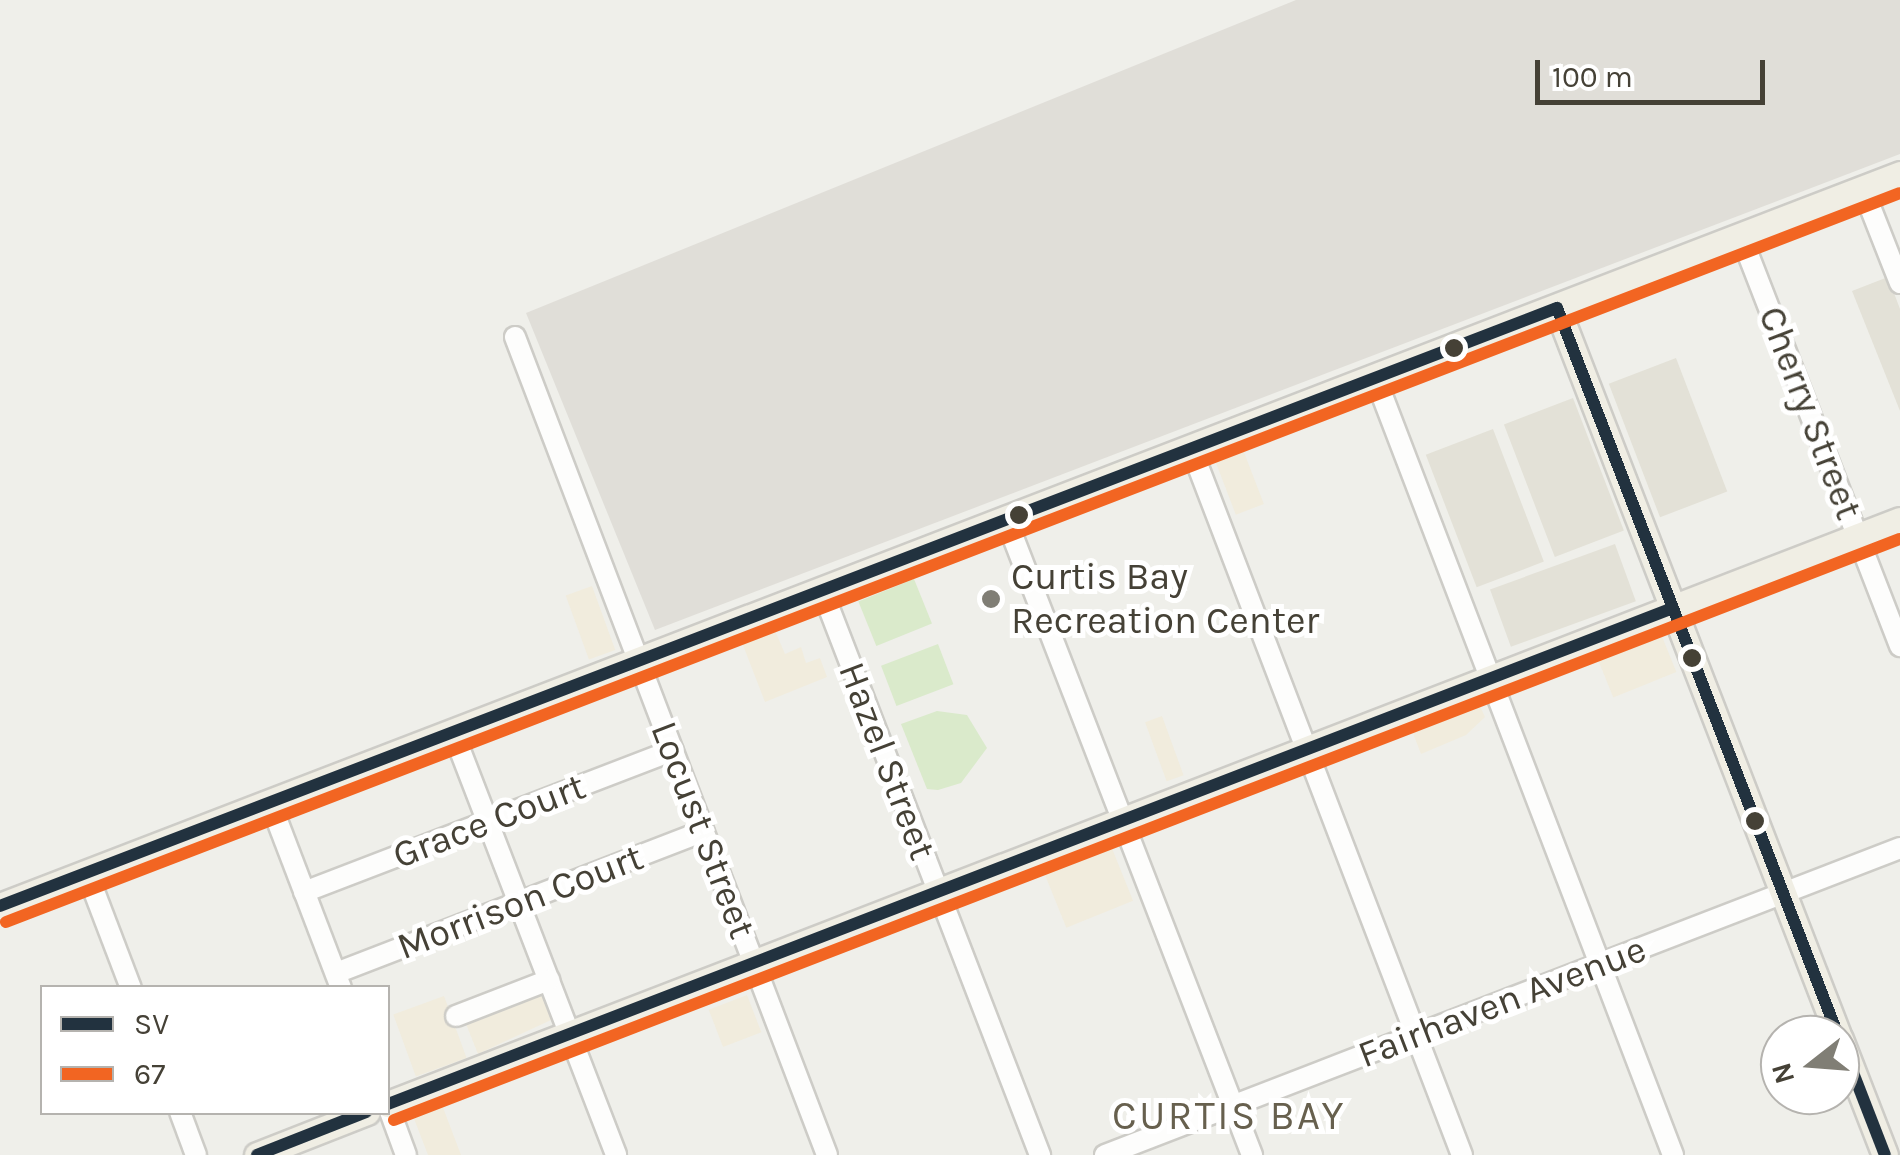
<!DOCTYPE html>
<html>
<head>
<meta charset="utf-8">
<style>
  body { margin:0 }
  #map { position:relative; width:1900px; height:1155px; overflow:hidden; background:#efefea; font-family:Karla,sans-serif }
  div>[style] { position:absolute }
  .residential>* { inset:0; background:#e3e1d7; transform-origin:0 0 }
  .commercial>* { inset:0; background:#f1ecdd; transform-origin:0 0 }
  .industrial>* { inset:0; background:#e0ded8 }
  .green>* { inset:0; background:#daeacb; transform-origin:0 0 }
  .roads { filter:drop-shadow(2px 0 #cdccc7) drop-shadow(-2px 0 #cdccc7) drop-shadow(0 2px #cdccc7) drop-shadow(0 -2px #cdccc7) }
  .minor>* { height:20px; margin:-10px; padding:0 10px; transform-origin:10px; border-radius:10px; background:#fdfdfc }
  .major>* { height:25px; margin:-12.5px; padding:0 12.5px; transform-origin:12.5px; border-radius:12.5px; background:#f0eee4 }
  .bus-1>* { height:12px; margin:-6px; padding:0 6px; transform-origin:6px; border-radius:6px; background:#22323f }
  .bus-2>* { height:12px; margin:-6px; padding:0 6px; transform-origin:6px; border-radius:6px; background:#f26522 }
  .dots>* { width:28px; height:28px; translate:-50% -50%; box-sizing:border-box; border:5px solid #fff; border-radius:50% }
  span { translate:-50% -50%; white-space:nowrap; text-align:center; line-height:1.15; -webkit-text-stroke:10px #fff; paint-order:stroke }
  .street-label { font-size:38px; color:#454136 }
  .poi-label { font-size:38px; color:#454136 }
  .left { translate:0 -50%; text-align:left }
  .neighbourhood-label { font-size:40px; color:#67604e; letter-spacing:2.5px }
  .legend { position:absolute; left:40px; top:985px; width:350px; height:130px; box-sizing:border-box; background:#fff; border:2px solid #b5b3af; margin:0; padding:12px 18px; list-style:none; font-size:30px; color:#454136 }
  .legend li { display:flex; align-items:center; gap:20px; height:50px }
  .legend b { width:50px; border:2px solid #b5b3af }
  .north { position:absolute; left:1760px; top:1015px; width:100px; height:100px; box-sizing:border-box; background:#fff; border:2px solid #b5b3af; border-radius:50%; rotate:253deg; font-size:28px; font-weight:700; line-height:40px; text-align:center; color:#454136 }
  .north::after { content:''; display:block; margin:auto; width:35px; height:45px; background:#807e75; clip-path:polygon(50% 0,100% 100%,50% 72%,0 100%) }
  .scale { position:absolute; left:1535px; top:60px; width:230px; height:45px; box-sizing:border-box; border:5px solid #454136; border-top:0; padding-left:12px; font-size:30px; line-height:35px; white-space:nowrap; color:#454136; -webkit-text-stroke:8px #fff; paint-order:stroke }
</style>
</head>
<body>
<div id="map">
  <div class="residential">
    <div style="clip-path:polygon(1888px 277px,1900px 309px,1900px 411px,1852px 291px)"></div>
    <div style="left:1676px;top:358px;width:143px;height:72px;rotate:69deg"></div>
    <div style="left:1573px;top:398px;width:142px;height:74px;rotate:69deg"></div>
    <div style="left:1493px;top:429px;width:142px;height:72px;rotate:69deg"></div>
    <div style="left:1615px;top:544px;width:61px;height:133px;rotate:70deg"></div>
  </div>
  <div class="commercial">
    <div style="left:1242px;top:447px;width:61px;height:30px;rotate:69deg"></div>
    <div style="left:592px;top:586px;width:68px;height:28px;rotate:70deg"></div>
    <div style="clip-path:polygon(774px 628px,785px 654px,801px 647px,806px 663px,820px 658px,827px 677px,765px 702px,741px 640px)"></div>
    <div style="left:1661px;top:634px;width:41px;height:68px;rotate:68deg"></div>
    <div style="clip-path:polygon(1479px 704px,1485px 717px,1466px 735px,1421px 754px,1411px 728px)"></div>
    <div style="left:1162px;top:716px;width:63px;height:18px;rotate:70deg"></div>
    <div style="left:1111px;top:846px;width:59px;height:72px;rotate:68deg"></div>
    <div style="clip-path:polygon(540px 990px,551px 1020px,478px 1054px,464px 1019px)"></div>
    <div style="left:747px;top:995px;width:40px;height:41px;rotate:69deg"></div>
    <div style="left:444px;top:996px;width:66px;height:54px;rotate:70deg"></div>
    <div style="clip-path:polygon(442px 1105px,461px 1155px,428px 1155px,413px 1116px)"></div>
  </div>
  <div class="industrial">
    <div style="clip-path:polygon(1296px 0,1900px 0,1900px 154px,655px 630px,526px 313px)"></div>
  </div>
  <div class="green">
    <div style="left:914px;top:579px;width:48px;height:60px;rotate:68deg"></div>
    <div style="left:938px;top:644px;width:43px;height:61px;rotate:69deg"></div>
    <div style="clip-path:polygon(937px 711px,967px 715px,987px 748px,961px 783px,938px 790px,927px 789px,901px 724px)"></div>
  </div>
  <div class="roads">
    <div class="minor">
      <div style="left:1863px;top:189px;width:101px;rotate:68.5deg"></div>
      <div style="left:1741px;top:236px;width:440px;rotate:68.8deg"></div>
      <div style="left:515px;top:337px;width:875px;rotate:69.12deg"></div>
      <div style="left:1375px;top:377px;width:833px;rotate:69.04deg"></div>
      <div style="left:1191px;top:448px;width:757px;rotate:69.03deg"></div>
      <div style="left:1006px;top:519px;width:682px;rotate:68.85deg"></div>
      <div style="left:822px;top:590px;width:606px;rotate:68.9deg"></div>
      <div style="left:453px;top:732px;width:453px;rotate:68.9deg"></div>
      <div style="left:270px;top:802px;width:199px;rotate:69.1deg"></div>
      <div style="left:87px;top:873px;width:123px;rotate:69.1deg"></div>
      <div style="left:304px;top:892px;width:395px;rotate:-21deg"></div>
      <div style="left:336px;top:973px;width:394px;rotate:-21.1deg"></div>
      <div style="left:456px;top:1016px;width:100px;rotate:-21.2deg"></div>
      <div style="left:388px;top:1106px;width:52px;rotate:69.8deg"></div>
      <div style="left:180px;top:1112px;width:46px;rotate:69.6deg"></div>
      <div style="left:1105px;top:1155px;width:852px;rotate:-21.11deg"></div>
    </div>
    <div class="major">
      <div style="left:1557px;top:308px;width:779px;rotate:68.87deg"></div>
      <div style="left:0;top:906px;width:2036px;rotate:-21.07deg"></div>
      <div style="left:1840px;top:1039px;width:124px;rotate:68.8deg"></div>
      <div style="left:388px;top:1104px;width:1621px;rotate:-21.12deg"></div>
      <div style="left:257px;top:1155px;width:118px;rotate:-21.4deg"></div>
    </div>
  </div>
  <div class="bus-1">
    <div style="left:1557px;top:308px;width:779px;rotate:68.87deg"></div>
    <div style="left:0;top:906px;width:1668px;rotate:-21.01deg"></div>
    <div style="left:1840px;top:1039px;width:124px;rotate:68.8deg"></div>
    <div style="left:388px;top:1104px;width:1377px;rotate:-21.11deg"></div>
    <div style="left:257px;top:1155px;width:117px;rotate:-21.5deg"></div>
  </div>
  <div class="bus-2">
    <div style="left:6px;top:922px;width:2029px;rotate:-21.05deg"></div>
    <div style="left:394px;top:1120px;width:1614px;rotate:-21.1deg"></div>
  </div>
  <div class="dots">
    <div style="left:1454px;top:348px;background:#454136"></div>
    <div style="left:1019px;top:515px;background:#454136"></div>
    <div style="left:991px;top:599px;background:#807e75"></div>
    <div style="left:1692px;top:658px;background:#454136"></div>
    <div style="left:1755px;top:821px;background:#454136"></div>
  </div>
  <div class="street-label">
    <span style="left:1810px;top:413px;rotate:69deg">Cherry Street</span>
    <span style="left:887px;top:761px;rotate:69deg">Hazel Street</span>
    <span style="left:489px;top:821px;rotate:-21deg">Grace Court</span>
    <span style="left:703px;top:830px;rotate:69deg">Locust Street</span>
    <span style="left:520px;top:902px;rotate:-21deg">Morrison Court</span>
    <span style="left:1502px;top:1002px;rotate:-21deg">Fairhaven Avenue</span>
  </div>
  <div class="poi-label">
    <span class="left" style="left:1011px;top:599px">Curtis Bay<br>Recreation Center</span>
  </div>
  <div class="neighbourhood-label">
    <span style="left:1229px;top:1116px">CURTIS BAY</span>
  </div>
  <ul class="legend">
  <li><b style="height:12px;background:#22323f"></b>SV</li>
  <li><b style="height:12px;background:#f26522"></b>67</li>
  </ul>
  <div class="north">N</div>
  <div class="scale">100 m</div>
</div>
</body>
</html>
